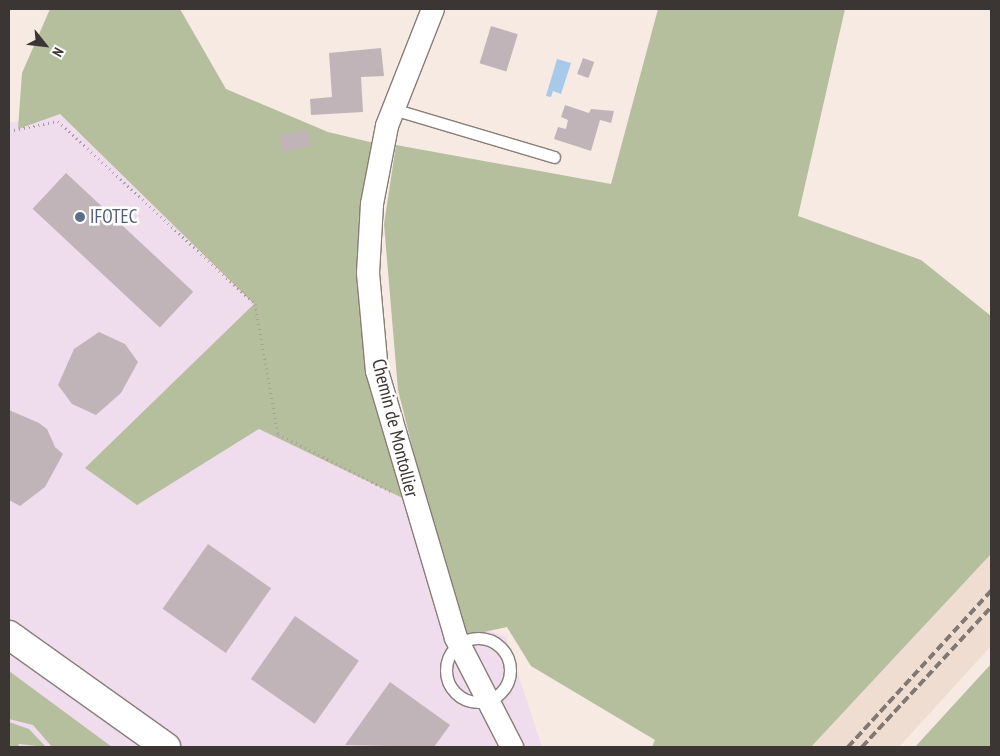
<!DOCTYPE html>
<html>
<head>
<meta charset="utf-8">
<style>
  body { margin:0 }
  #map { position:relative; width:1000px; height:756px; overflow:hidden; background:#f6eae3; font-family:"PT Sans Narrow",sans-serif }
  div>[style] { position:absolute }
  .commercial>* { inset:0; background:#efdcec }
  .built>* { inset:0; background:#f0ddd2 }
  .green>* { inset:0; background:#b6bf9d }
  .water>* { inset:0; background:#a7caea }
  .building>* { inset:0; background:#c1b4b9; transform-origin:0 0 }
  .path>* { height:3px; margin-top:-1.5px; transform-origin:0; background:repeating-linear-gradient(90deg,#a79e99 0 1px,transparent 0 5px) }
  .roads { filter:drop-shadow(1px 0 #887d77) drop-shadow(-1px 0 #887d77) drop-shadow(0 1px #887d77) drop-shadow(0 -1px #887d77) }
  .lane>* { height:11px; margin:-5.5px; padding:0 5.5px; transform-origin:5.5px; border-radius:5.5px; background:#fff }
  .lane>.ring { margin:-5.5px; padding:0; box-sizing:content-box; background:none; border:11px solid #fff; border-radius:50% }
  .street>* { height:22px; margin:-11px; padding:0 11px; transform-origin:11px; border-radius:11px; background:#fff }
  .primary>* { height:28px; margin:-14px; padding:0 14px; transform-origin:14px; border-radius:14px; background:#fff }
  .rail>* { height:4px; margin-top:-2px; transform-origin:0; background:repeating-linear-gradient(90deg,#807874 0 8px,transparent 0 12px) }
  .dots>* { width:14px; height:14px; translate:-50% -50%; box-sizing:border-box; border:2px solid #fff; border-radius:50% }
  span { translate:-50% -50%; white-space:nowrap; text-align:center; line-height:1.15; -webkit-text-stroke:5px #fff; paint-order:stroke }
  .service-label { font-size:19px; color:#4e5e75 }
  .left { translate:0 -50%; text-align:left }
  .street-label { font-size:19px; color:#3b3633 }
  .frame { position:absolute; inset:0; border:10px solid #3b3633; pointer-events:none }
  .north { position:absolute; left:20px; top:20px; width:50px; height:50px; -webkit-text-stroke:4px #fff; paint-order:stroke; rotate:119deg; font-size:14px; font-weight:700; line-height:20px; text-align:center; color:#3b3633 }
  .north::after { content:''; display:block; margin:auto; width:18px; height:22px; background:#3b3633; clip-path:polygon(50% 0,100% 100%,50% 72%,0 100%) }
</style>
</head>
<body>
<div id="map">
  <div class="commercial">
    <div style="clip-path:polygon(59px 114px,264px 302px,422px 502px,474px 625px,506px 637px,542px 747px,9px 747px,9px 123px)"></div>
  </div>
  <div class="built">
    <div style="clip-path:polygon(991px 554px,991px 646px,899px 747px,811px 747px)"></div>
  </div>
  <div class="green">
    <div style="clip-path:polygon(50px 9px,180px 9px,226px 89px,328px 132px,374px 143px,363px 292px,419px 474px,398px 390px,384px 224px,396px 145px,611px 184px,658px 9px,845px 9px,798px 216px,921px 260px,991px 316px,991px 554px,811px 747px,652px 747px,655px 740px,531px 666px,507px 627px,456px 638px,415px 504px,259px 429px,137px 505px,85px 468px,254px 304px,60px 114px,18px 129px,22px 73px)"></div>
    <div style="clip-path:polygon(991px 664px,991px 747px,915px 747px)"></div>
    <div style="clip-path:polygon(9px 671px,112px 747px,52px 747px,33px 725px,9px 719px)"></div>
    <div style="clip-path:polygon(9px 722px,29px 729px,46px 747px,19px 744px,18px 747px,9px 747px)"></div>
  </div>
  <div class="water">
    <div style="clip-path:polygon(557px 59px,571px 63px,561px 94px,553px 91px,551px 97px,546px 96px)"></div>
  </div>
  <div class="building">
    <div style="left:491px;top:26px;width:28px;height:39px;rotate:17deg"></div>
    <div style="clip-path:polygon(381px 48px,384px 76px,361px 77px,363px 112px,311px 115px,310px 99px,332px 97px,329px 53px)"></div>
    <div style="left:583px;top:58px;width:12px;height:17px;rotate:20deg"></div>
    <div style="clip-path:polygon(565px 105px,589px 113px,591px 109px,614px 111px,611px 123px,600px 120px,591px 151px,554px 139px,558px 127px,566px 129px,568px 120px,561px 117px)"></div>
    <div style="left:308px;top:130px;width:16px;height:29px;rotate:79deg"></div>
    <div style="left:66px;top:173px;width:174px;height:49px;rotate:43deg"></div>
    <div style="clip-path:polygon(99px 332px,125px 344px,138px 362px,121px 393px,96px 415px,72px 404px,58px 385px,74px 349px)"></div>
    <div style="clip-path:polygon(9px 410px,39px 423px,47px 429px,55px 447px,63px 454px,45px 487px,20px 506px,9px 500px)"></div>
    <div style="left:208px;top:544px;width:77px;height:79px;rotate:35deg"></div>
    <div style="left:295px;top:616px;width:78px;height:77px;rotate:35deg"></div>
    <div style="clip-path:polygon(390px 682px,450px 725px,434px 747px,345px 745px)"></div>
  </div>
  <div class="path">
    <div style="left:9px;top:131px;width:50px;rotate:-11.5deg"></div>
    <div style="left:58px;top:121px;width:269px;rotate:42.9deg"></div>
    <div style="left:255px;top:304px;width:132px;rotate:80deg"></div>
    <div style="left:278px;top:434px;width:126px;rotate:27deg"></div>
  </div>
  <div class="roads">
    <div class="lane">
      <div style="left:393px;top:109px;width:168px;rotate:16.6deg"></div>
      <div class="ring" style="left:446px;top:638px;width:53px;height:53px"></div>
    </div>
    <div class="street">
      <div style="left:433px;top:9px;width:126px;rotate:111.5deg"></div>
      <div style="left:387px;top:126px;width:79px;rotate:100.9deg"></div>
      <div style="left:372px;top:204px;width:69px;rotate:93.3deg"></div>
      <div style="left:368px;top:273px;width:98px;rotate:84.8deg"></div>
      <div style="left:377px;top:371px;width:278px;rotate:73.5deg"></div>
      <div style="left:456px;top:638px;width:123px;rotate:62.8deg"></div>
    </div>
    <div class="primary">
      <div style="left:9px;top:635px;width:193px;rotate:35.5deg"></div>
    </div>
  </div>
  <div class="rail">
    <div style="left:848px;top:747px;width:212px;rotate:-47.5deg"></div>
    <div style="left:862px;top:747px;width:190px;rotate:-47.3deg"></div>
  </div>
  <div class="dots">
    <div style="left:80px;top:217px;background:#5c6f8a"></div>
  </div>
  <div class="service-label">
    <span class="left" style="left:90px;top:217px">IFOTEC</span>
  </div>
  <div class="street-label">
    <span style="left:395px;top:428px;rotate:76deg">Chemin de Montollier</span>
  </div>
  <div class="frame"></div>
  <div class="north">N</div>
</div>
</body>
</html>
